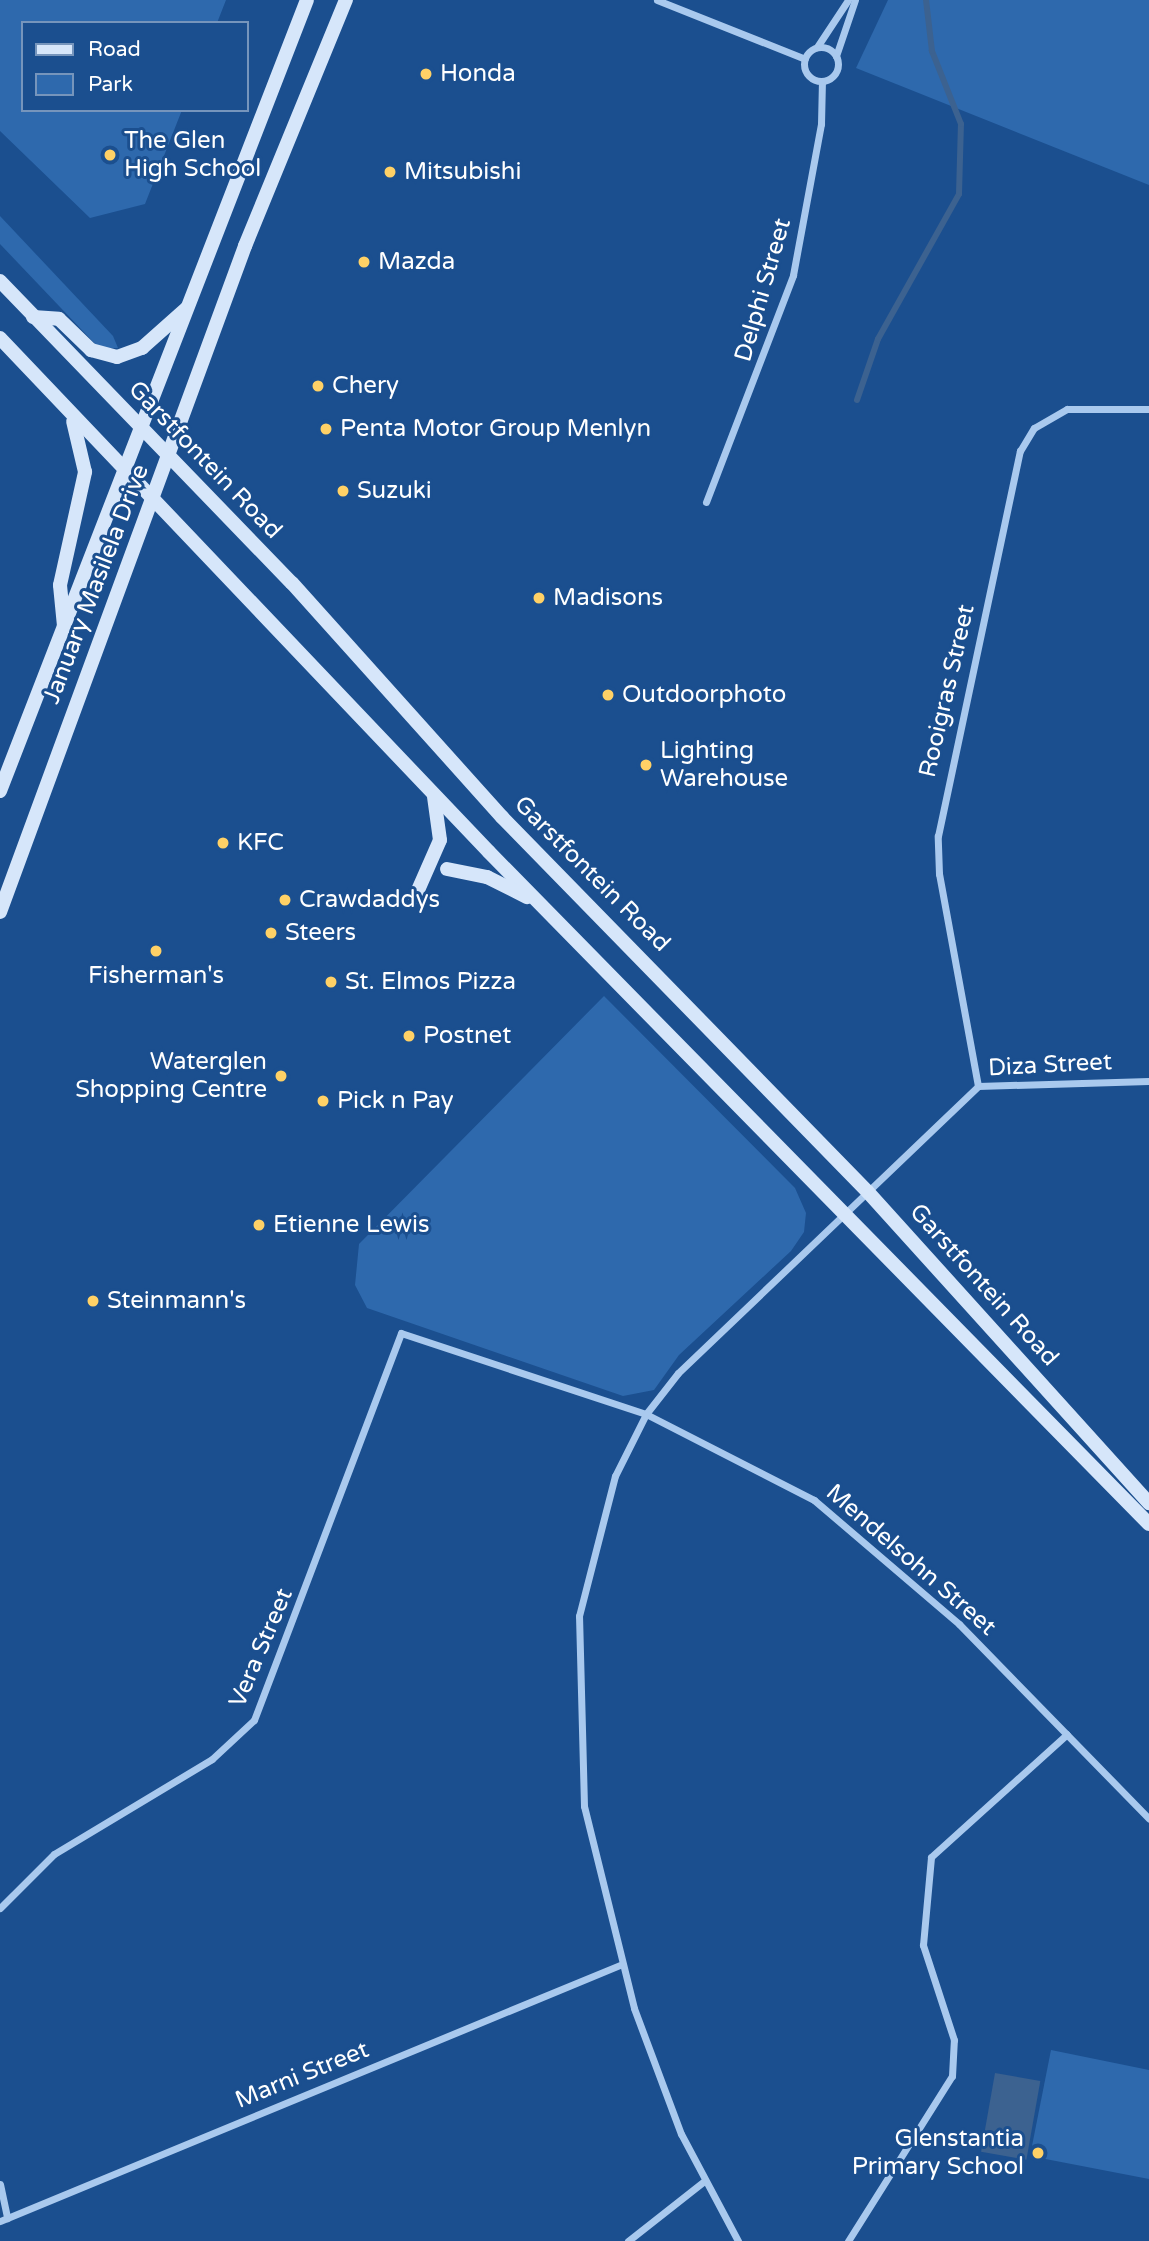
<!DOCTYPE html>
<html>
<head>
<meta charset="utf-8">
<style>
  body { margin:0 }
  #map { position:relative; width:1149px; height:2241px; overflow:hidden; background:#1b4f8f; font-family:"Varela Round",sans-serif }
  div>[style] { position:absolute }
  .green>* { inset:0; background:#2e69ad }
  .water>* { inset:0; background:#3c6290; transform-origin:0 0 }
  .stream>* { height:6px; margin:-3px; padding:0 3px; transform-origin:3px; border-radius:3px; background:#3c6290 }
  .street>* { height:7px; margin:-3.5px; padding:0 3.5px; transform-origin:3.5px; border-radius:3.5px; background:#a9c9ee }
  .street>.ring { margin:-3.5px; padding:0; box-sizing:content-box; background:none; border:7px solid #a9c9ee; border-radius:50% }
  .secondary>* { height:14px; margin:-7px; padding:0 7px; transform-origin:7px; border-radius:7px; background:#d6e6fa }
  .dots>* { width:19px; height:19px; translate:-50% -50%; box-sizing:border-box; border:4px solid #1b4f8f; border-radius:50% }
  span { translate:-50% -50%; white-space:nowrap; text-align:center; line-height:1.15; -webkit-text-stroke:6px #1b4f8f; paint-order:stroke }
  .poi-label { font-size:24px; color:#fff }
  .left { translate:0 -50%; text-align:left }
  .right { translate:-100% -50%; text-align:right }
  .street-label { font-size:24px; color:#fff }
  .legend { position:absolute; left:21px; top:21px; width:228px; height:91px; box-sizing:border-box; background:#1b4f8f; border:2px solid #7695bc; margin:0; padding:9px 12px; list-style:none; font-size:21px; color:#fff }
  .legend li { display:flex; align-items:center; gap:14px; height:35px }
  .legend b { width:35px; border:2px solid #7695bc }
</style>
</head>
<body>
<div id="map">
  <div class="green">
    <div style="clip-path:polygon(0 0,226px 0,217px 23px,23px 23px,23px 110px,182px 110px,145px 204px,90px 218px,0 131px)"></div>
    <div style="clip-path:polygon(888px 0,1149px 0,1149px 185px,856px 68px)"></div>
    <div style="clip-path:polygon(0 216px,113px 336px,118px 348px,99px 348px,0 244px)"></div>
    <div style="clip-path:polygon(604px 996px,795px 1188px,806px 1213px,804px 1232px,791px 1251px,679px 1355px,654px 1390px,623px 1396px,367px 1308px,355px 1285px,359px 1244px)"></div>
    <div style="clip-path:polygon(1051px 2050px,1149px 2070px,1149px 2179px,1030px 2156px)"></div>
  </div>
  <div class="water">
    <div style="left:995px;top:2073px;width:46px;height:80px;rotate:10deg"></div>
  </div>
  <div class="stream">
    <div style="left:857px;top:400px;width:65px;rotate:-71deg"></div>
    <div style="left:878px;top:339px;width:166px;rotate:-60.8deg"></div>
    <div style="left:959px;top:194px;width:70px;rotate:-88.4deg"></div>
    <div style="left:961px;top:124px;width:79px;rotate:-111.7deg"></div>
    <div style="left:932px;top:51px;width:51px;rotate:-96.7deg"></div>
  </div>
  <div class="street">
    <div style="left:657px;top:0;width:159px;rotate:21.7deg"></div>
    <div style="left:817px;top:47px;width:56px;rotate:-56.6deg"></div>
    <div class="ring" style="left:804px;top:47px;width:27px;height:27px"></div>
    <div style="left:836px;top:56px;width:59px;rotate:-71.3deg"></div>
    <div style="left:706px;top:502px;width:243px;rotate:-69deg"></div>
    <div style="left:793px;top:275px;width:154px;rotate:-79.5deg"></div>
    <div style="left:821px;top:124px;width:43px;rotate:-88.7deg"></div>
    <div style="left:978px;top:1086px;width:216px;rotate:-100.4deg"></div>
    <div style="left:939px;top:874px;width:38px;rotate:-92deg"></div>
    <div style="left:938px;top:836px;width:394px;rotate:-78deg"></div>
    <div style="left:1020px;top:451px;width:27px;rotate:-59deg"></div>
    <div style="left:1034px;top:428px;width:38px;rotate:-30deg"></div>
    <div style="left:1067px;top:409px;width:82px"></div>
    <div style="left:0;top:1908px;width:76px;rotate:-45deg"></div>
    <div style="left:54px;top:1854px;width:184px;rotate:-31deg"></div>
    <div style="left:212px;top:1759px;width:57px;rotate:-42.9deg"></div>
    <div style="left:254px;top:1720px;width:414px;rotate:-69.2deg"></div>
    <div style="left:401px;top:1333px;width:258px;rotate:18.3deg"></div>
    <div style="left:646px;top:1414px;width:189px;rotate:27.1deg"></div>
    <div style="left:814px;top:1500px;width:191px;rotate:40.5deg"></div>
    <div style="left:959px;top:1624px;width:272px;rotate:45.7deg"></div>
    <div style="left:0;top:2184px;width:35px;rotate:78deg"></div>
    <div style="left:0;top:2221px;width:671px;rotate:-22.44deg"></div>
    <div style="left:628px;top:2241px;width:95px;rotate:-38.2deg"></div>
    <div style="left:738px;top:2241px;width:121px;rotate:-118deg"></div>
    <div style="left:681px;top:2134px;width:134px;rotate:-110.5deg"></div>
    <div style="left:634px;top:2008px;width:208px;rotate:-103.9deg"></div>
    <div style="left:584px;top:1806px;width:190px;rotate:-91.5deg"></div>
    <div style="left:579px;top:1616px;width:145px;rotate:-75.6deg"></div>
    <div style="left:615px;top:1476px;width:69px;rotate:-63.4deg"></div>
    <div style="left:646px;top:1414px;width:52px;rotate:-52deg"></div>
    <div style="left:678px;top:1373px;width:415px;rotate:-43.7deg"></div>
    <div style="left:978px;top:1086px;width:171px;rotate:-1.7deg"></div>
    <div style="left:848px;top:2241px;width:195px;rotate:-57.8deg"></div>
    <div style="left:952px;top:2076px;width:36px;rotate:-87deg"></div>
    <div style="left:954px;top:2040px;width:100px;rotate:-108.1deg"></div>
    <div style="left:923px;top:1945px;width:88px;rotate:-84.8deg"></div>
    <div style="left:931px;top:1857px;width:183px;rotate:-42.1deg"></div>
  </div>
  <div class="secondary">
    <div style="left:0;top:281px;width:420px;rotate:46deg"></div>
    <div style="left:292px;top:583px;width:314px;rotate:48.1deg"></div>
    <div style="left:502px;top:817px;width:523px;rotate:45.7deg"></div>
    <div style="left:867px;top:1191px;width:421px;rotate:47.9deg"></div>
    <div style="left:33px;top:317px;width:26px;rotate:4deg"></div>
    <div style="left:59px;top:319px;width:45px;rotate:44.1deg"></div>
    <div style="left:91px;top:350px;width:27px;rotate:15deg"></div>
    <div style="left:117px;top:357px;width:27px;rotate:-20deg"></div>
    <div style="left:142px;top:348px;width:59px;rotate:-41.6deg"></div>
    <div style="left:0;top:338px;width:709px;rotate:46.43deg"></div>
    <div style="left:489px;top:852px;width:942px;rotate:45.52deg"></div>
    <div style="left:64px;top:626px;width:41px;rotate:-95.6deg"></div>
    <div style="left:60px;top:585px;width:116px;rotate:-77.5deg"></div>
    <div style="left:85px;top:472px;width:52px;rotate:-103.2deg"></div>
    <div style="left:0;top:791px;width:848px;rotate:-68.79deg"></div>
    <div style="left:447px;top:869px;width:41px;rotate:11.3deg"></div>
    <div style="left:487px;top:877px;width:45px;rotate:26.6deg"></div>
    <div style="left:415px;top:897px;width:62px;rotate:-66.3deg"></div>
    <div style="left:440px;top:840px;width:43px;rotate:-97.9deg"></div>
    <div style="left:0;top:912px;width:710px;rotate:-69.8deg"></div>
    <div style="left:245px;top:246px;width:266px;rotate:-67.7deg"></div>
  </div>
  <div class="dots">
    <div style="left:426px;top:74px;background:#ffd166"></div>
    <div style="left:110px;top:155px;background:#ffd166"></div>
    <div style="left:390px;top:172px;background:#ffd166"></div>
    <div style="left:364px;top:262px;background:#ffd166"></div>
    <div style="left:318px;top:386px;background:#ffd166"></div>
    <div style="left:326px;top:429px;background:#ffd166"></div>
    <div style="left:343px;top:491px;background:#ffd166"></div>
    <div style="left:539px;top:598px;background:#ffd166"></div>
    <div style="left:608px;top:695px;background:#ffd166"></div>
    <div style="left:646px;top:765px;background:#ffd166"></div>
    <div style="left:223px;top:843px;background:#ffd166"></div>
    <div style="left:285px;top:900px;background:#ffd166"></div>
    <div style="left:271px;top:933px;background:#ffd166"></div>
    <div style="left:156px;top:951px;background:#ffd166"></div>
    <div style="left:331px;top:982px;background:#ffd166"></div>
    <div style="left:409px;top:1036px;background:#ffd166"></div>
    <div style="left:281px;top:1076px;background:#ffd166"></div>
    <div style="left:323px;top:1101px;background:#ffd166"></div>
    <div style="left:259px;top:1225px;background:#ffd166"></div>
    <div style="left:93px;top:1301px;background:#ffd166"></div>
    <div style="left:1038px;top:2153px;background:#ffd166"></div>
  </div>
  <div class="poi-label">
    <span class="left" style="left:440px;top:74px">Honda</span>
    <span class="left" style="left:124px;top:155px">The Glen<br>High School</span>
    <span class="left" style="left:404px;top:172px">Mitsubishi</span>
    <span class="left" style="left:378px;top:262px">Mazda</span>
    <span class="left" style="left:332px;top:386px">Chery</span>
    <span class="left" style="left:340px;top:429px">Penta Motor Group Menlyn</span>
    <span class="left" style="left:357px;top:491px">Suzuki</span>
    <span class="left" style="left:553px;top:598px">Madisons</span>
    <span class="left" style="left:622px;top:695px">Outdoorphoto</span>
    <span class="left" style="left:660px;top:765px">Lighting<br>Warehouse</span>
    <span class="left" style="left:237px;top:843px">KFC</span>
    <span class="left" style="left:299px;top:900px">Crawdaddys</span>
    <span class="left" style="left:285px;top:933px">Steers</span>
    <span style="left:156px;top:976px">Fisherman's</span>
    <span class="left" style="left:345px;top:982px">St. Elmos Pizza</span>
    <span class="left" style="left:423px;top:1036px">Postnet</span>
    <span class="right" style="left:267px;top:1076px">Waterglen<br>Shopping Centre</span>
    <span class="left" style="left:337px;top:1101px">Pick n Pay</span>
    <span class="left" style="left:273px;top:1225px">Etienne Lewis</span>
    <span class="left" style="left:107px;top:1301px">Steinmann's</span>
    <span class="right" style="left:1024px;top:2153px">Glenstantia<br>Primary School</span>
  </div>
  <div class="street-label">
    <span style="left:763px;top:290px;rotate:-74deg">Delphi Street</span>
    <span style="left:205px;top:460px;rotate:46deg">Garstfontein Road</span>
    <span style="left:96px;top:584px;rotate:-69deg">January Masilela Drive</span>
    <span style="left:947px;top:691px;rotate:-77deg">Rooigras Street</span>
    <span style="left:592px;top:874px;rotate:45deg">Garstfontein Road</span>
    <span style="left:1050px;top:1065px;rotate:-3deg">Diza Street</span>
    <span style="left:984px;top:1285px;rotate:48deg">Garstfontein Road</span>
    <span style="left:911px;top:1560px;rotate:41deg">Mendelsohn Street</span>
    <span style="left:261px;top:1648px;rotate:-67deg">Vera Street</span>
    <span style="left:302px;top:2075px;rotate:-22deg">Marni Street</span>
  </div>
  <ul class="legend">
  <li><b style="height:9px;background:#d6e6fa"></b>Road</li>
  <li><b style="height:19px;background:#2e69ad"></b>Park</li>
  </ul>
</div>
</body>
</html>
